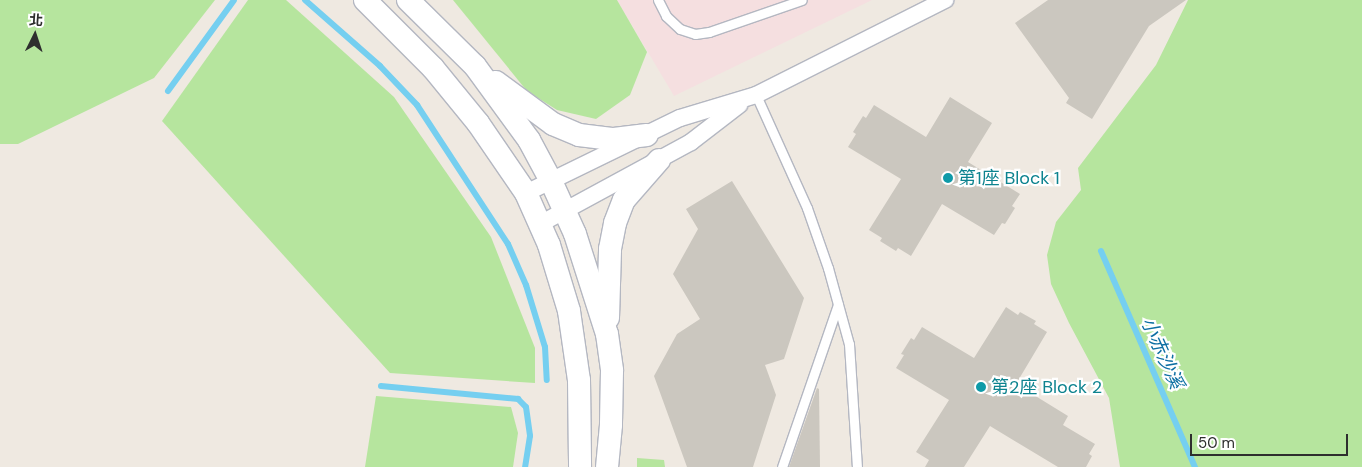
<!DOCTYPE html>
<html>
<head>
<meta charset="utf-8">
<style>
  body { margin:0 }
  #map { position:relative; width:1362px; height:467px; overflow:hidden; background:#efe9e1; font-family:"DM Sans","Noto Sans TC",sans-serif }
  div>[style] { position:absolute }
  .medical>* { inset:0; background:#f5dfe0 }
  .green>* { inset:0; background:#b6e59e }
  .stream>* { height:6px; margin:-3px; padding:0 3px; transform-origin:3px; border-radius:3px; background:#75cff0 }
  .building>* { inset:0; background:#cbc7bf }
  .roads { filter:drop-shadow(1px 0 #b4b7c1) drop-shadow(-1px 0 #b4b7c1) drop-shadow(0 1px #b4b7c1) drop-shadow(0 -1px #b4b7c1) }
  .service>* { height:9px; margin:-4.5px; padding:0 4.5px; transform-origin:4.5px; border-radius:4.5px; background:#fff }
  .minor>* { height:16px; margin:-8px; padding:0 8px; transform-origin:8px; border-radius:8px; background:#fff }
  .secondary>* { height:22px; margin:-11px; padding:0 11px; transform-origin:11px; border-radius:11px; background:#fff }
  .dots>* { width:14px; height:14px; translate:-50% -50%; box-sizing:border-box; border:2px solid #fff; border-radius:50% }
  span { translate:-50% -50%; white-space:nowrap; text-align:center; line-height:1.15; -webkit-text-stroke:4.5px #fff; paint-order:stroke }
  .culture-label { font-size:18px; color:#0d838f }
  .left { translate:0 -50%; text-align:left }
  .water-label { font-size:19px; color:#0d6fa3; font-style:italic }
  .north { position:absolute; left:10px; top:10px; width:50px; height:50px; -webkit-text-stroke:4px #fff; paint-order:stroke; rotate:4deg; font-size:14px; font-weight:700; line-height:20px; text-align:center; color:#2e2e2e }
  .north::after { content:''; display:block; margin:auto; width:18px; height:22px; background:#2e2e2e; clip-path:polygon(50% 0,100% 100%,50% 72%,0 100%) }
  .scale { position:absolute; left:1190px; top:434px; width:158px; height:22px; box-sizing:border-box; border:2px solid #2e2e2e; border-top:0; padding-left:6px; font-size:15px; line-height:18px; white-space:nowrap; color:#2e2e2e; -webkit-text-stroke:4px #fff; paint-order:stroke }
</style>
</head>
<body>
<div id="map">
  <div class="medical">
    <div style="clip-path:polygon(617px 0,872px 0,674px 96px)"></div>
  </div>
  <div class="green">
    <div style="clip-path:polygon(0 0,215px 0,154px 78px,18px 144px,0 144px)"></div>
    <div style="clip-path:polygon(248px 0,286px 0,394px 97px,491px 237px,535px 348px,535px 383px,390px 373px,162px 121px)"></div>
    <div style="clip-path:polygon(453px 0,617px 0,647px 52px,630px 95px,596px 119px,557px 110px,527px 91px)"></div>
    <div style="clip-path:polygon(1188px 0,1362px 0,1362px 467px,1120px 467px,1109px 398px,1069px 323px,1051px 284px,1047px 255px,1056px 222px,1081px 190px,1078px 168px,1156px 65px)"></div>
    <div style="clip-path:polygon(376px 396px,511px 407px,518px 433px,513px 467px,365px 467px)"></div>
    <div style="clip-path:polygon(637px 458px,664px 460px,665px 467px,637px 467px)"></div>
  </div>
  <div class="stream">
    <div style="left:305px;top:0;width:100px;rotate:41.3deg"></div>
    <div style="left:380px;top:66px;width:54px;rotate:46.5deg"></div>
    <div style="left:417px;top:105px;width:166px;rotate:56.8deg"></div>
    <div style="left:508px;top:244px;width:45px;rotate:66.3deg"></div>
    <div style="left:526px;top:285px;width:65px;rotate:73deg"></div>
    <div style="left:545px;top:347px;width:33px;rotate:87deg"></div>
    <div style="left:168px;top:91px;width:112px;rotate:-54deg"></div>
    <div style="left:1101px;top:251px;width:236px;rotate:66.5deg"></div>
    <div style="left:381px;top:386px;width:138px;rotate:5.4deg"></div>
    <div style="left:518px;top:399px;width:11px;rotate:45deg"></div>
    <div style="left:526px;top:407px;width:29px;rotate:82deg"></div>
    <div style="left:530px;top:436px;width:31px;rotate:99deg"></div>
  </div>
  <div class="building">
    <div style="clip-path:polygon(1048px 0,1186px 0,1149px 26px,1092px 119px,1066px 103px,1069px 98px,1015px 23px)"></div>
    <div style="clip-path:polygon(950px 97px,992px 123px,968px 162px,1020px 194px,1012px 206px,1015px 208px,1005px 224px,1002px 223px,994px 235px,942px 204px,911px 256px,898px 248px,896px 251px,880px 241px,882px 238px,869px 230px,901px 179px,848px 147px,856px 134px,853px 132px,863px 116px,866px 118px,874px 105px,926px 137px)"></div>
    <div style="clip-path:polygon(732px 181px,804px 298px,784px 359px,765px 365px,776px 395px,753px 467px,687px 467px,654px 376px,677px 334px,700px 319px,673px 274px,698px 229px,686px 209px)"></div>
    <div style="clip-path:polygon(1006px 307px,1018px 315px,1020px 312px,1036px 321px,1034px 324px,1047px 332px,1016px 384px,1068px 416px,1063px 425px,1095px 444px,1089px 454px,1092px 456px,1086px 467px,1058px 467px,990px 426px,964px 467px,925px 467px,929px 460px,916px 452px,949px 400px,896px 368px,904px 355px,901px 354px,911px 338px,914px 340px,922px 327px,974px 358px)"></div>
    <div style="clip-path:polygon(817px 388px,819px 389px,820px 467px,789px 467px)"></div>
  </div>
  <div class="roads">
    <div class="service">
      <div style="left:658px;top:0;width:18px;rotate:63deg"></div>
      <div style="left:666px;top:16px;width:19px;rotate:43deg"></div>
      <div style="left:680px;top:29px;width:16px;rotate:18deg"></div>
      <div style="left:695px;top:34px;width:14px;rotate:-8deg"></div>
      <div style="left:709px;top:32px;width:98px;rotate:-19deg"></div>
      <div style="left:756px;top:95px;width:124px;rotate:65.7deg"></div>
      <div style="left:807px;top:208px;width:64px;rotate:70.7deg"></div>
      <div style="left:828px;top:268px;width:79px;rotate:74.6deg"></div>
      <div style="left:849px;top:344px;width:123px;rotate:86.3deg"></div>
      <div style="left:782px;top:467px;width:172px;rotate:-71deg"></div>
    </div>
    <div class="minor">
      <div style="left:526px;top:193px;width:171px;rotate:-26deg"></div>
      <div style="left:680px;top:118px;width:79px;rotate:-16.8deg"></div>
      <div style="left:756px;top:95px;width:212px;rotate:-26.7deg"></div>
      <div style="left:540px;top:224px;width:172px;rotate:-28.5deg"></div>
      <div style="left:691px;top:142px;width:61px;rotate:-37.6deg"></div>
    </div>
    <div class="secondary">
      <div style="left:365px;top:0;width:96px;rotate:45deg"></div>
      <div style="left:433px;top:68px;width:71px;rotate:50.7deg"></div>
      <div style="left:478px;top:123px;width:85px;rotate:55.6deg"></div>
      <div style="left:526px;top:193px;width:57px;rotate:66.1deg"></div>
      <div style="left:549px;top:245px;width:69px;rotate:73.1deg"></div>
      <div style="left:569px;top:311px;width:70px;rotate:81.8deg"></div>
      <div style="left:579px;top:380px;width:87px;rotate:89.3deg"></div>
      <div style="left:408px;top:0;width:94px;rotate:44.6deg"></div>
      <div style="left:475px;top:66px;width:92px;rotate:53.9deg"></div>
      <div style="left:529px;top:140px;width:47px;rotate:61.8deg"></div>
      <div style="left:551px;top:181px;width:58px;rotate:65.6deg"></div>
      <div style="left:575px;top:234px;width:105px;rotate:72.3deg"></div>
      <div style="left:607px;top:334px;width:37px;rotate:82deg"></div>
      <div style="left:612px;top:371px;width:54px;rotate:91.1deg"></div>
      <div style="left:611px;top:425px;width:42px;rotate:95.4deg"></div>
      <div style="left:496px;top:82px;width:71px;rotate:36.4deg"></div>
      <div style="left:553px;top:124px;width:28px;rotate:23deg"></div>
      <div style="left:579px;top:135px;width:35px;rotate:7deg"></div>
      <div style="left:614px;top:139px;width:33px;rotate:-7deg"></div>
      <div style="left:608px;top:318px;width:69px;rotate:-88.3deg"></div>
      <div style="left:610px;top:249px;width:26px;rotate:-79deg"></div>
      <div style="left:615px;top:223px;width:25px;rotate:-69deg"></div>
      <div style="left:624px;top:200px;width:53px;rotate:-48.8deg"></div>
    </div>
  </div>
  <div class="dots">
    <div style="left:948px;top:178px;background:#0f9aa8"></div>
    <div style="left:981px;top:387px;background:#0f9aa8"></div>
  </div>
  <div class="culture-label">
    <span class="left" style="left:958px;top:178px">第1座 Block 1</span>
    <span class="left" style="left:991px;top:387px">第2座 Block 2</span>
  </div>
  <div class="water-label">
    <span style="left:1162px;top:353px;rotate:66deg">小赤沙溪</span>
  </div>
  <div class="north">北</div>
  <div class="scale">50 m</div>
</div>
</body>
</html>
